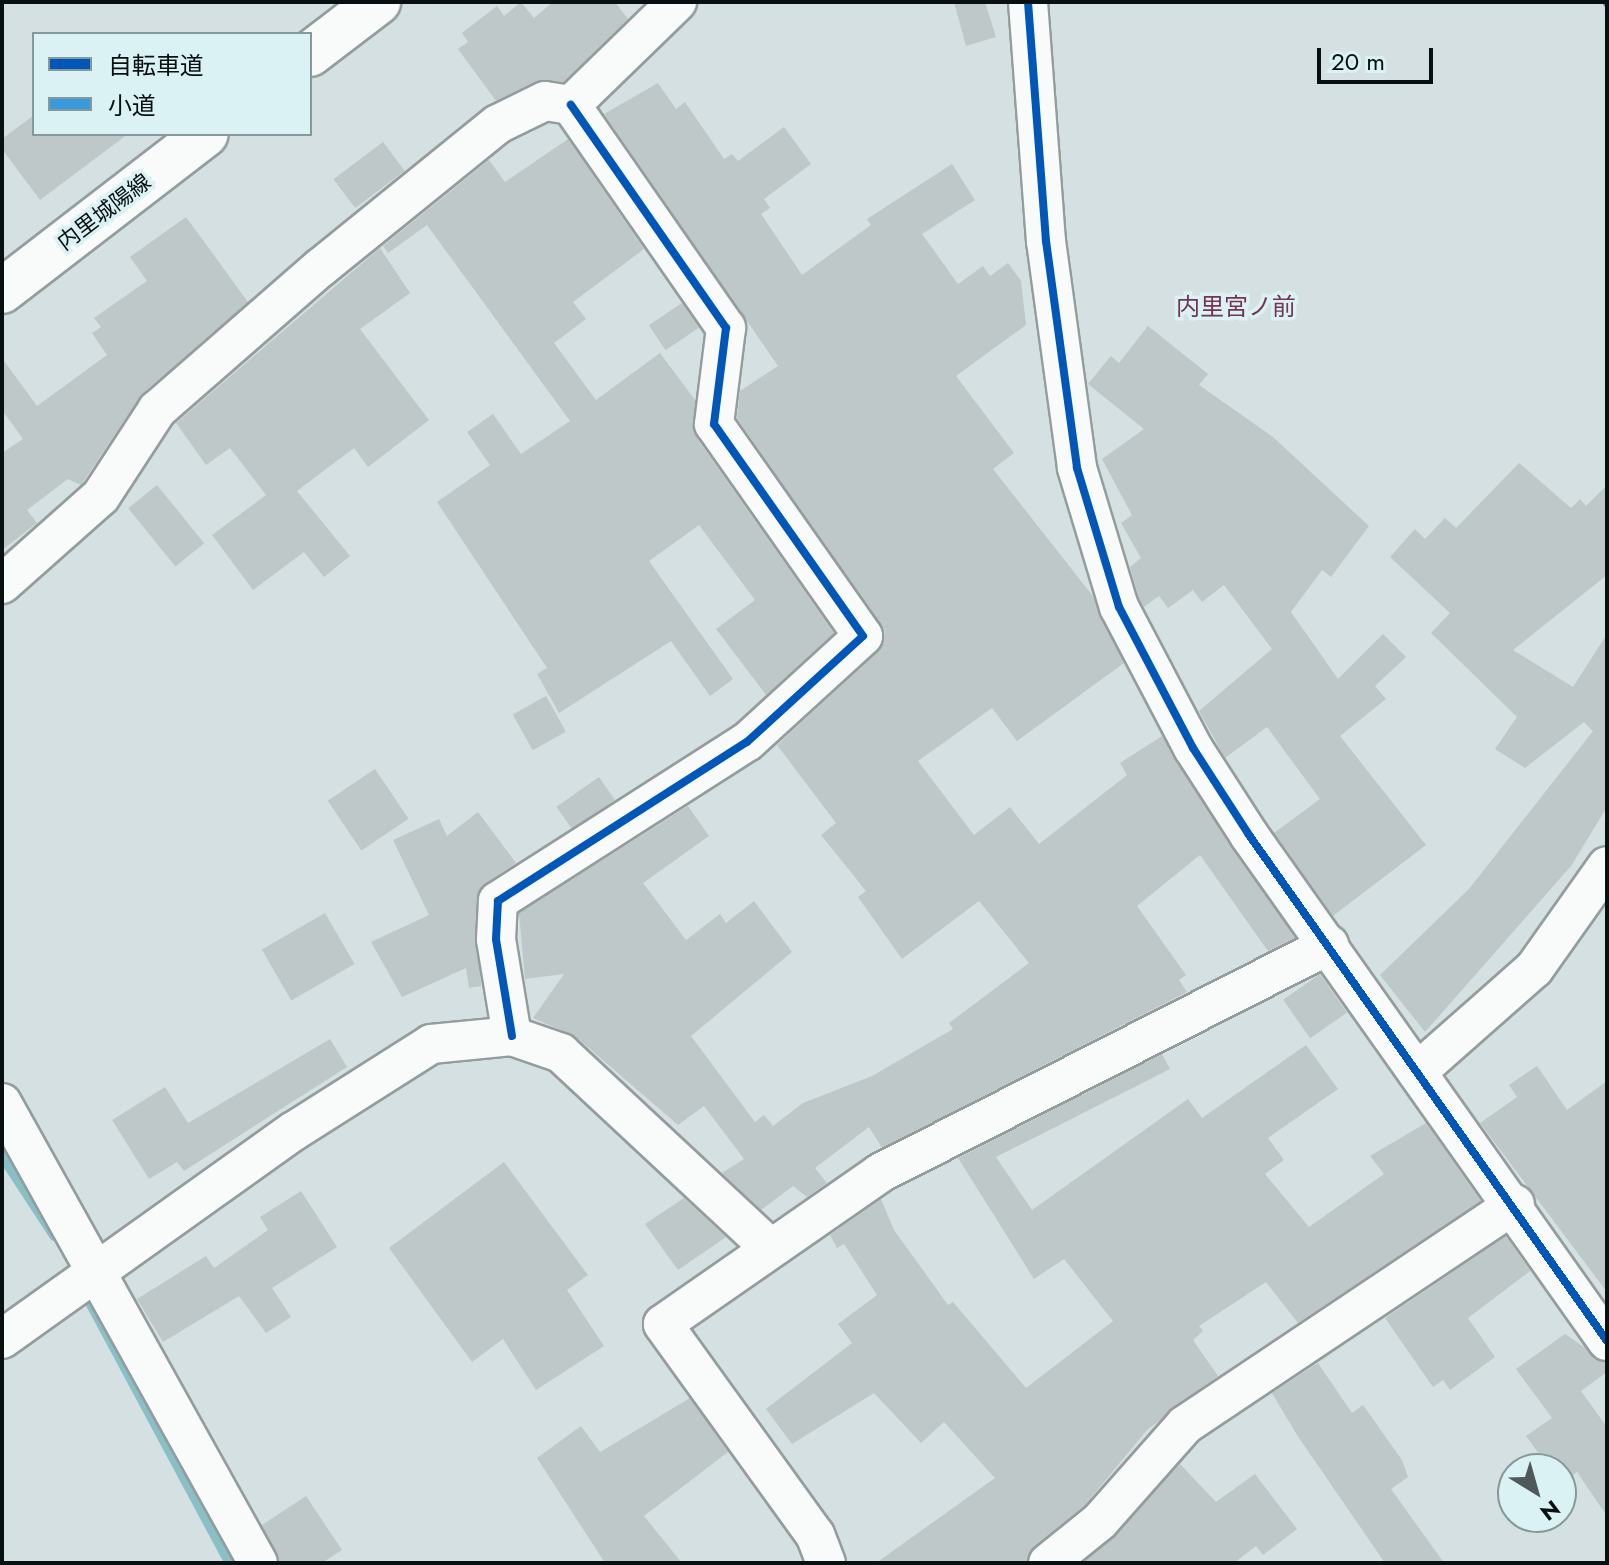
<!DOCTYPE html>
<html>
<head>
<meta charset="utf-8">
<style>
  body { margin:0 }
  #map { position:relative; width:1609px; height:1565px; overflow:hidden; background:#d4e0e1; font-family:Jost,"Noto Sans JP",sans-serif }
  div>[style] { position:absolute }
  .stream>* { height:12px; margin:-6px; padding:0 6px; transform-origin:6px; border-radius:6px; background:#88c0c5 }
  .building>* { inset:0; background:#bec8c9; transform-origin:0 0 }
  .roads { filter:drop-shadow(2px 0 #949d9e) drop-shadow(-2px 0 #949d9e) drop-shadow(0 2px #949d9e) drop-shadow(0 -2px #949d9e) }
  .street>* { height:38px; margin:-19px; padding:0 19px; transform-origin:19px; border-radius:19px; background:#f9fafa }
  .secondary>* { height:44px; margin:-22px; padding:0 22px; transform-origin:22px; border-radius:22px; background:#f9fafa }
  .quiet>* { height:6px; margin-top:-3px; transform-origin:0; background:repeating-linear-gradient(90deg,#3a9ade 0 12px,transparent 0 18px) }
  .cycleway>* { height:8px; margin:-4px; padding:0 4px; transform-origin:4px; border-radius:4px; background:#0057b8 }
  span { translate:-50% -50%; white-space:nowrap; text-align:center; line-height:1.15; -webkit-text-stroke:7px #dbf2f4; paint-order:stroke }
  .street-label { font-size:22px; color:#081011 }
  .neighbourhood-label { font-size:24px; color:#763453 }
  .frame { position:absolute; inset:0; border:4px solid #081011; pointer-events:none }
  .legend { position:absolute; left:32px; top:32px; width:280px; height:104px; box-sizing:border-box; background:#dbf2f4; border:2px solid #879899; margin:0; padding:10px 14px; list-style:none; font-size:24px; color:#081011 }
  .legend li { display:flex; align-items:center; gap:16px; height:40px }
  .legend b { width:40px; border:2px solid #879899 }
  .north { position:absolute; left:1497px; top:1453px; width:80px; height:80px; box-sizing:border-box; background:#dbf2f4; border:2px solid #879899; border-radius:50%; rotate:143deg; font-size:22px; font-weight:700; line-height:32px; text-align:center; color:#081011 }
  .north::after { content:''; display:block; margin:auto; width:28px; height:36px; background:#4f595a; clip-path:polygon(50% 0,100% 100%,50% 72%,0 100%) }
  .scale { position:absolute; left:1317px; top:48px; width:116px; height:36px; box-sizing:border-box; border:4px solid #081011; border-top:0; padding-left:10px; font-size:24px; line-height:28px; white-space:nowrap; color:#081011; -webkit-text-stroke:6px #dbf2f4; paint-order:stroke }
</style>
</head>
<body>
<div id="map">
  <div class="stream">
    <div style="left:2px;top:1154px;width:97px;rotate:56.8deg"></div>
    <div style="left:86px;top:1293px;width:306px;rotate:61.8deg"></div>
  </div>
  <div class="building">
    <div style="clip-path:polygon(521px 2px,534px 18px,553px 2px,615px 2px,628px 19px,563px 82px,536px 81px,496px 101px,458px 49px,468px 42px,462px 33px,497px 6px,504px 16px)"></div>
    <div style="clip-path:polygon(954px 2px,985px 2px,996px 37px,966px 46px)"></div>
    <div style="clip-path:polygon(658px 83px,676px 109px,685px 102px,724px 159px,732px 154px,738px 161px,784px 127px,811px 164px,764px 199px,770px 208px,761px 214px,802px 275px,871px 225px,867px 219px,952px 164px,975px 200px,922px 234px,958px 284px,983px 266px,990px 276px,1008px 263px,1021px 281px,1026px 325px,956px 376px,1014px 453px,993px 469px,1092px 595px,1124px 663px,1017px 741px,992px 708px,918px 761px,974px 835px,1010px 807px,1039px 844px,1127px 775px,1120px 763px,1162px 736px,1295px 938px,1268px 951px,1200px 855px,1137px 906px,1186px 975px,1179px 980px,1187px 992px,882px 1148px,869px 1127px,815px 1168px,827px 1183px,807px 1197px,793px 1186px,761px 1210px,722px 1173px,744px 1159px,704px 1106px,678px 1125px,576px 1037px,533px 1018px,564px 974px,525px 979px,519px 913px,688px 806px,709px 836px,643px 883px,686px 940px,720px 914px,726px 923px,754px 901px,792px 952px,691px 1036px,755px 1122px,764px 1115px,773px 1126px,803px 1103px,872px 1076px,953px 1029px,949px 1023px,1029px 963px,979px 901px,902px 959px,858px 897px,866px 891px,821px 835px,836px 823px,777px 745px,878px 652px,885px 632px,737px 418px,740px 391px,778px 366px,604px 114px)"></div>
    <div style="clip-path:polygon(34px 115px,34px 134px,128px 134px,40px 200px,2px 149px,2px 139px)"></div>
    <div style="clip-path:polygon(568px 139px,644px 249px,573px 302px,586px 319px,554px 343px,596px 400px,660px 353px,695px 400px,696px 437px,834px 633px,766px 695px,716px 629px,755px 600px,699px 525px,649px 561px,733px 679px,710px 696px,671px 641px,559px 713px,537px 674px,547px 668px,437px 502px,490px 465px,467px 432px,493px 414px,521px 454px,570px 421px,427px 225px,388px 253px,383px 246px,489px 160px,505px 182px)"></div>
    <div style="left:383px;top:142px;width:36px;height:62px;rotate:53deg"></div>
    <div style="clip-path:polygon(186px 217px,248px 302px,142px 394px,81px 485px,68px 479px,27px 510px,37px 523px,2px 550px,2px 453px,23px 439px,2px 410px,2px 358px,37px 406px,107px 355px,92px 333px,101px 327px,94px 318px,147px 281px,130px 257px)"></div>
    <div style="clip-path:polygon(380px 248px,410px 293px,360px 329px,429px 420px,368px 467px,354px 448px,297px 491px,350px 556px,324px 577px,304px 552px,253px 590px,212px 535px,266px 495px,230px 448px,206px 465px,176px 423px)"></div>
    <div style="left:682px;top:303px;width:30px;height:40px;rotate:56deg"></div>
    <div style="clip-path:polygon(1148px 326px,1208px 374px,1199px 385px,1273px 437px,1369px 526px,1331px 577px,1322px 570px,1291px 612px,1338px 679px,1383px 634px,1406px 657px,1375px 686px,1386px 699px,1340px 736px,1426px 845px,1333px 916px,1274px 833px,1320px 799px,1267px 727px,1225px 758px,1199px 711px,1272px 649px,1224px 585px,1202px 602px,1193px 590px,1168px 608px,1159px 596px,1144px 607px,1139px 599px,1130px 567px,1141px 558px,1121px 523px,1132px 515px,1102px 459px,1144px 429px,1088px 384px,1111px 356px,1119px 363px)"></div>
    <div style="clip-path:polygon(1519px 463px,1571px 508px,1580px 499px,1586px 506px,1607px 485px,1607px 575px,1513px 650px,1573px 687px,1607px 634px,1607px 807px,1571px 866px,1425px 1032px,1380px 975px,1469px 889px,1593px 731px,1584px 722px,1525px 768px,1495px 749px,1517px 717px,1431px 633px,1450px 613px,1390px 557px,1415px 529px,1425px 539px,1445px 518px,1456px 528px)"></div>
    <div style="left:157px;top:485px;width:75px;height:37px;rotate:51deg"></div>
    <div style="left:546px;top:696px;width:41px;height:38px;rotate:61deg"></div>
    <div style="left:375px;top:769px;width:60px;height:57px;rotate:56deg"></div>
    <div style="left:599px;top:777px;width:28px;height:52px;rotate:55deg"></div>
    <div style="clip-path:polygon(478px 812px,516px 863px,486px 883px,476px 899px,481px 986px,469px 988px,466px 968px,402px 997px,371px 942px,429px 915px,393px 840px,439px 819px,447px 836px)"></div>
    <div style="left:325px;top:913px;width:59px;height:73px;rotate:60deg"></div>
    <div style="left:1320px;top:974px;width:47px;height:45px;rotate:55deg"></div>
    <div style="clip-path:polygon(330px 1039px,347px 1067px,184px 1171px,177px 1162px,149px 1179px,112px 1120px,165px 1087px,188px 1123px)"></div>
    <div style="clip-path:polygon(1306px 1045px,1338px 1089px,1268px 1138px,1284px 1160px,1265px 1174px,1309px 1227px,1384px 1174px,1370px 1156px,1426px 1123px,1481px 1201px,1298px 1323px,1266px 1282px,1199px 1326px,1203px 1331px,1193px 1340px,1218px 1376px,1147px 1430px,1085px 1505px,1034px 1546px,1027px 1563px,876px 1563px,995px 1478px,944px 1422px,921px 1443px,874px 1393px,792px 1444px,766px 1409px,852px 1343px,838px 1324px,877px 1295px,844px 1244px,837px 1248px,830px 1235px,881px 1199px,894px 1230px,948px 1305px,953px 1302px,1026px 1388px,1113px 1321px,1064px 1259px,1034px 1279px,958px 1158px,1162px 1054px,1170px 1069px,996px 1157px,1032px 1210px,1188px 1099px,1202px 1118px)"></div>
    <div style="clip-path:polygon(1537px 1066px,1567px 1110px,1607px 1081px,1607px 1292px,1480px 1123px,1517px 1097px,1509px 1085px)"></div>
    <div style="clip-path:polygon(504px 1162px,588px 1275px,567px 1290px,604px 1346px,536px 1390px,503px 1339px,472px 1362px,389px 1248px)"></div>
    <div style="clip-path:polygon(301px 1191px,337px 1247px,272px 1288px,291px 1317px,266px 1333px,239px 1296px,163px 1342px,137px 1299px,206px 1256px,214px 1268px,268px 1230px,260px 1217px)"></div>
    <div style="clip-path:polygon(684px 1198px,726px 1237px,678px 1270px,645px 1224px)"></div>
    <div style="clip-path:polygon(1506px 1236px,1530px 1271px,1468px 1318px,1495px 1357px,1450px 1390px,1443px 1380px,1433px 1387px,1385px 1318px)"></div>
    <div style="clip-path:polygon(1565px 1334px,1607px 1363px,1607px 1372px,1581px 1391px,1607px 1427px,1607px 1516px,1577px 1472px,1561px 1484px,1561px 1469px,1550px 1469px,1526px 1436px,1552px 1418px,1516px 1369px)"></div>
    <div style="clip-path:polygon(1318px 1363px,1352px 1413px,1363px 1405px,1402px 1460px,1408px 1477px,1391px 1489px,1444px 1563px,1385px 1563px,1297px 1435px,1272px 1393px)"></div>
    <div style="clip-path:polygon(690px 1398px,728px 1452px,644px 1516px,682px 1563px,605px 1563px,537px 1458px,581px 1426px,600px 1452px)"></div>
    <div style="clip-path:polygon(1180px 1464px,1216px 1502px,1255px 1474px,1297px 1529px,1263px 1555px,1256px 1546px,1234px 1563px,1083px 1563px)"></div>
    <div style="clip-path:polygon(306px 1496px,342px 1550px,322px 1563px,280px 1563px,262px 1525px)"></div>
  </div>
  <div class="roads">
    <div class="street">
      <div style="left:1028px;top:2px;width:240px;rotate:85.7deg"></div>
      <div style="left:1046px;top:241px;width:229px;rotate:82.2deg"></div>
      <div style="left:1077px;top:468px;width:145px;rotate:73.2deg"></div>
      <div style="left:1119px;top:607px;width:159px;rotate:62.3deg"></div>
      <div style="left:1193px;top:748px;width:103px;rotate:57.2deg"></div>
      <div style="left:1249px;top:835px;width:620px;rotate:54.72deg"></div>
      <div style="left:2px;top:584px;width:132px;rotate:-41.6deg"></div>
      <div style="left:101px;top:496px;width:103px;rotate:-56.9deg"></div>
      <div style="left:157px;top:410px;width:216px;rotate:-41.1deg"></div>
      <div style="left:320px;top:268px;width:229px;rotate:-39deg"></div>
      <div style="left:498px;top:124px;width:52px;rotate:-26.1deg"></div>
      <div style="left:545px;top:101px;width:26px;rotate:9deg"></div>
      <div style="left:571px;top:105px;width:148px;rotate:-44.2deg"></div>
      <div style="left:512px;top:1036px;width:98px;rotate:-99.4deg"></div>
      <div style="left:496px;top:939px;width:38px;rotate:-87deg"></div>
      <div style="left:498px;top:901px;width:295px;rotate:-32.6deg"></div>
      <div style="left:747px;top:742px;width:157px;rotate:-42.4deg"></div>
      <div style="left:863px;top:636px;width:259px;rotate:-125.1deg"></div>
      <div style="left:714px;top:424px;width:97px;rotate:-82.9deg"></div>
      <div style="left:726px;top:328px;width:272px;rotate:-124.8deg"></div>
      <div style="left:1417px;top:1072px;width:156px;rotate:-41.4deg"></div>
      <div style="left:1534px;top:969px;width:126px;rotate:-54.7deg"></div>
      <div style="left:2px;top:1103px;width:526px;rotate:60.9deg"></div>
      <div style="left:2px;top:1339px;width:359px;rotate:-35.5deg"></div>
      <div style="left:294px;top:1131px;width:162px;rotate:-32.4deg"></div>
      <div style="left:431px;top:1044px;width:81px;rotate:-5.6deg"></div>
      <div style="left:512px;top:1036px;width:52px;rotate:19.1deg"></div>
      <div style="left:561px;top:1053px;width:286px;rotate:43deg"></div>
      <div style="left:826px;top:1563px;width:30px;rotate:-111deg"></div>
      <div style="left:815px;top:1535px;width:260px;rotate:-125.8deg"></div>
      <div style="left:663px;top:1324px;width:264px;rotate:-34.8deg"></div>
      <div style="left:880px;top:1173px;width:504px;rotate:-26.92deg"></div>
      <div style="left:1048px;top:1563px;width:67px;rotate:-38.9deg"></div>
      <div style="left:1100px;top:1521px;width:128px;rotate:-48.5deg"></div>
      <div style="left:1185px;top:1425px;width:397px;rotate:-33.8deg"></div>
    </div>
    <div class="secondary">
      <div style="left:310px;top:54px;width:86px;rotate:-37.4deg"></div>
      <div style="left:2px;top:291px;width:257px;rotate:-37.6deg"></div>
    </div>
  </div>
  <div class="quiet">
    <div style="left:1605px;top:2px;width:4px;rotate:56deg"></div>
  </div>
  <div class="cycleway">
    <div style="left:1028px;top:2px;width:240px;rotate:85.7deg"></div>
    <div style="left:1046px;top:241px;width:229px;rotate:82.2deg"></div>
    <div style="left:1077px;top:468px;width:145px;rotate:73.2deg"></div>
    <div style="left:1119px;top:607px;width:159px;rotate:62.3deg"></div>
    <div style="left:1193px;top:748px;width:103px;rotate:57.2deg"></div>
    <div style="left:1249px;top:835px;width:620px;rotate:54.72deg"></div>
    <div style="left:512px;top:1036px;width:98px;rotate:-99.4deg"></div>
    <div style="left:496px;top:939px;width:38px;rotate:-87deg"></div>
    <div style="left:498px;top:901px;width:295px;rotate:-32.6deg"></div>
    <div style="left:747px;top:742px;width:157px;rotate:-42.4deg"></div>
    <div style="left:863px;top:636px;width:259px;rotate:-125.1deg"></div>
    <div style="left:714px;top:424px;width:97px;rotate:-82.9deg"></div>
    <div style="left:726px;top:328px;width:272px;rotate:-124.8deg"></div>
  </div>
  <div class="street-label">
    <span style="left:104px;top:212px;rotate:-37deg">内里城陽線</span>
  </div>
  <div class="neighbourhood-label">
    <span style="left:1236px;top:307px">内里宮ノ前</span>
  </div>
  <div class="frame"></div>
  <ul class="legend">
  <li><b style="height:10px;background:#0057b8"></b>自転車道</li>
  <li><b style="height:10px;background:#3a9ade"></b>小道</li>
  </ul>
  <div class="north">N</div>
  <div class="scale">20 m</div>
</div>
</body>
</html>
